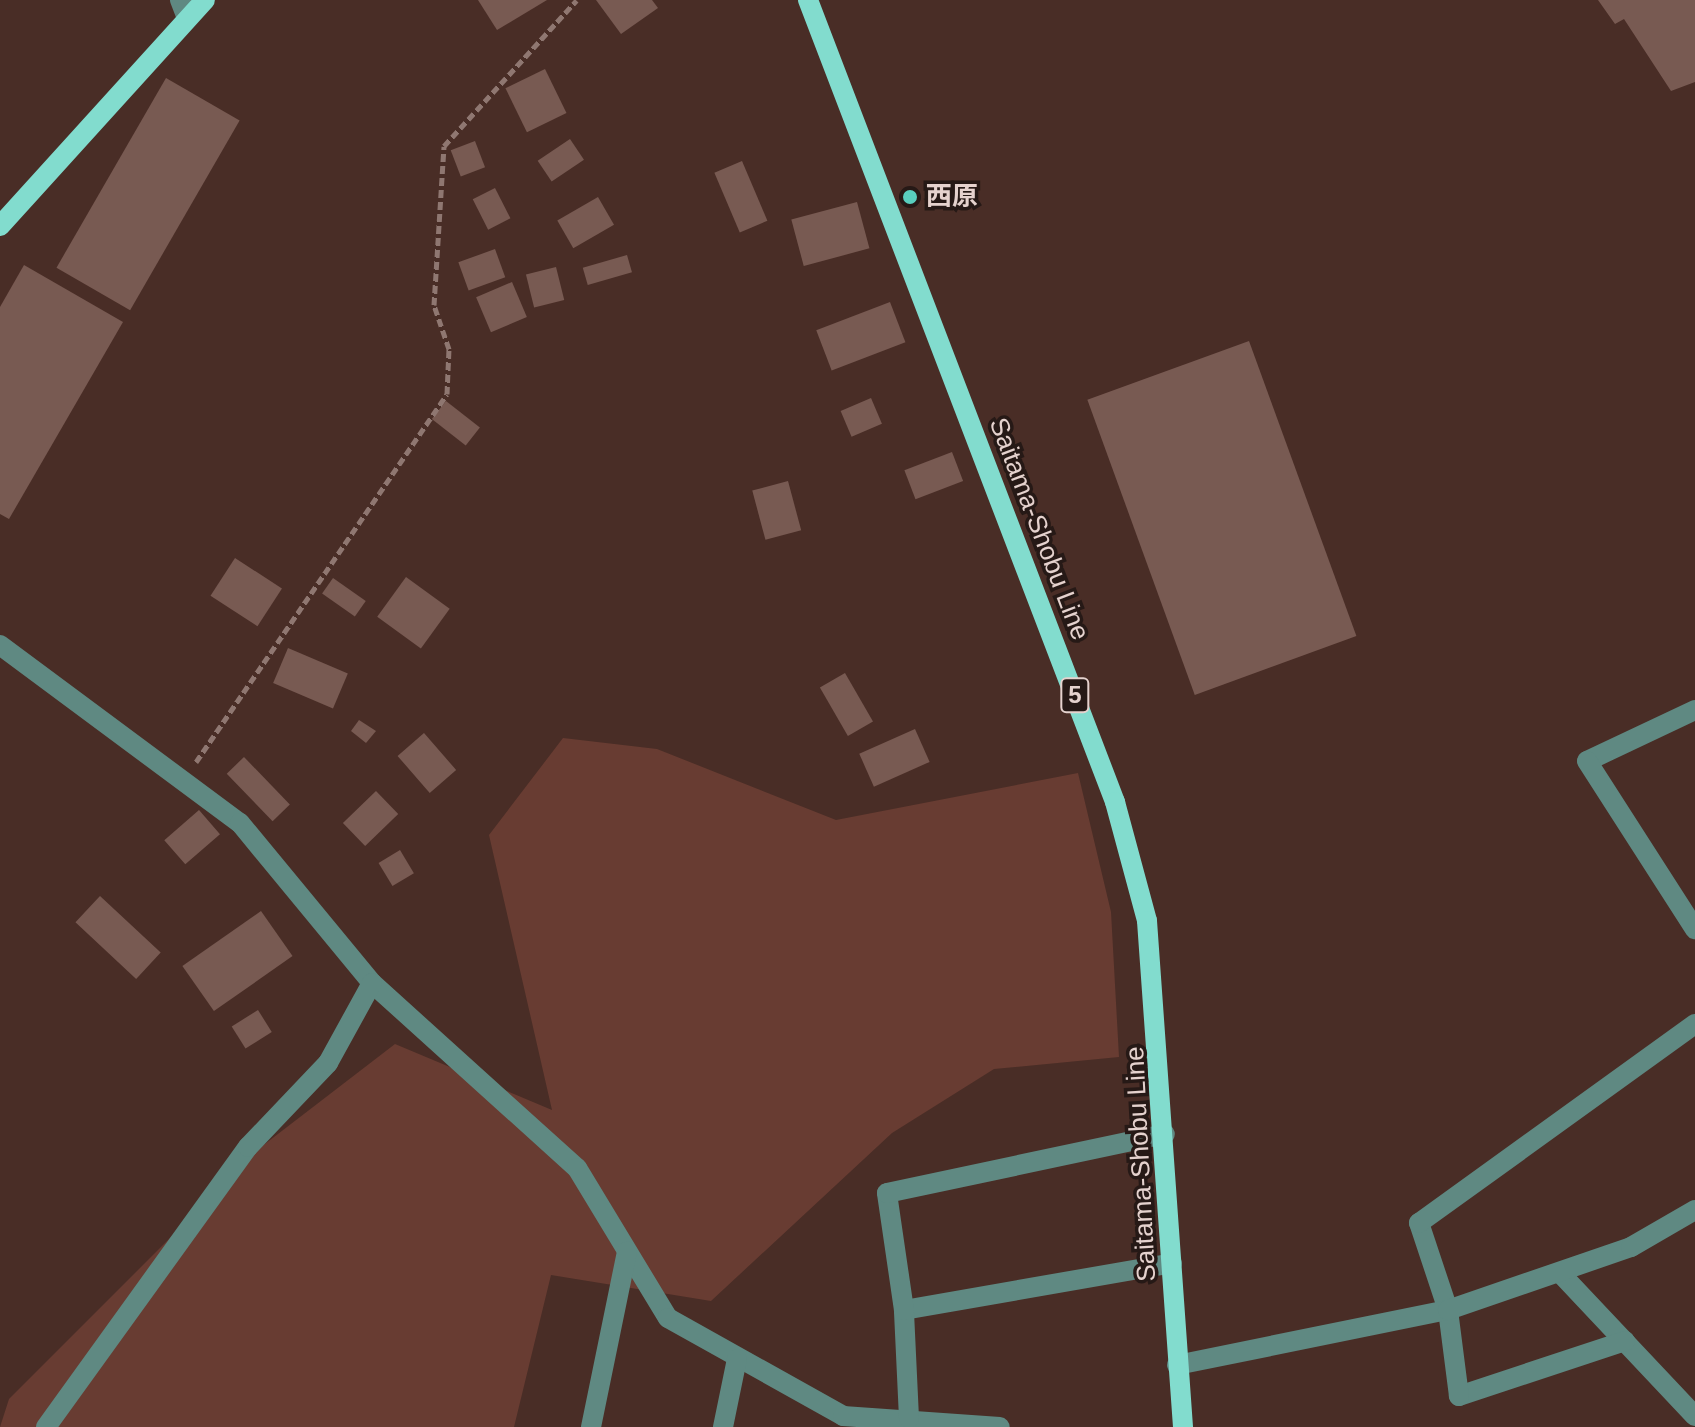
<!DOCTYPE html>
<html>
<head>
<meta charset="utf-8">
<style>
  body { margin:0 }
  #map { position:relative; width:1695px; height:1427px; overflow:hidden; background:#492d26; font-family:Helvetica,"Noto Sans JP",sans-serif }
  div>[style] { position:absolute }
  .green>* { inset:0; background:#683c32 }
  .building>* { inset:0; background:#785a52; transform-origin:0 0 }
  .path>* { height:5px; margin-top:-2.5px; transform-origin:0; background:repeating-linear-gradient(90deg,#8f7771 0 8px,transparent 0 12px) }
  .minor>* { height:20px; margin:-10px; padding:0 10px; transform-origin:10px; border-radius:10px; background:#5f8982 }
  .major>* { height:20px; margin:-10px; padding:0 10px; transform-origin:10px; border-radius:10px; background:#82dcce }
  .dots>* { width:22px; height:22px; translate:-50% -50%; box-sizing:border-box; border:4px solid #261916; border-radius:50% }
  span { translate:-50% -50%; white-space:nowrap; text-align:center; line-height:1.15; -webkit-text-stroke:7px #261916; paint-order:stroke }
  .shield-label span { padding:2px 6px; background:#261916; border:2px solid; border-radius:6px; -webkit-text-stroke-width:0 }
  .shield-label { font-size:24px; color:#e5d2ce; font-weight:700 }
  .poi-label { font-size:26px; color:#e5d2ce; font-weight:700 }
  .left { translate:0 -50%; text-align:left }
  .street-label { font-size:26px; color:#e5d2ce }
</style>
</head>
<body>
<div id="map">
  <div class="green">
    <div style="clip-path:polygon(563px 738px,657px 749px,836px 820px,1078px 773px,1111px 912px,1119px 1057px,994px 1069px,892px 1133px,711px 1301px,551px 1275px,514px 1427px,0 1427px,9px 1399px,261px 1147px,395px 1044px,552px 1110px,489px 835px)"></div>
  </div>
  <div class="building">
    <div style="clip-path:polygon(478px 0,547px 0,497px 30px)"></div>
    <div style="clip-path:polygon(596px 0,652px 0,658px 8px,621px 34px)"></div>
    <div style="clip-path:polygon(1598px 0,1695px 0,1695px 82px,1671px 91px,1624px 19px,1615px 24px)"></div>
    <div style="left:545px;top:69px;width:49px;height:44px;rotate:64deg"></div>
    <div style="left:166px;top:78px;width:85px;height:219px;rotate:30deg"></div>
    <div style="left:570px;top:139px;width:25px;height:39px;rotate:56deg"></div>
    <div style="left:475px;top:141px;width:28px;height:26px;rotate:69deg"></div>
    <div style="left:742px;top:161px;width:65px;height:30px;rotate:67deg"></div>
    <div style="left:495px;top:188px;width:34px;height:25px;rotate:63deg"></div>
    <div style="left:598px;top:197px;width:32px;height:47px;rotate:60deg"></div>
    <div style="left:857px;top:202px;width:48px;height:68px;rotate:75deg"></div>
    <div style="left:495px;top:249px;width:30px;height:39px;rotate:70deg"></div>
    <div style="left:627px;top:255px;width:18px;height:46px;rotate:74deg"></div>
    <div style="clip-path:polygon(24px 265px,123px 322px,9px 519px,0 514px,0 307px)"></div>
    <div style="left:556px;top:267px;width:34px;height:31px;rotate:76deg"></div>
    <div style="left:512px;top:282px;width:38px;height:39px;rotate:67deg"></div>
    <div style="left:890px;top:302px;width:43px;height:79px;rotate:69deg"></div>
    <div style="left:1249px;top:341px;width:314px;height:172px;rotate:70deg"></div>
    <div style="left:871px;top:398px;width:28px;height:33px;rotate:67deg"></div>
    <div style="left:446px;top:401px;width:43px;height:23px;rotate:38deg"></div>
    <div style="left:952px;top:452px;width:31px;height:51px;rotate:69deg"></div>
    <div style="left:788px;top:481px;width:51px;height:37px;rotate:75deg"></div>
    <div style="left:235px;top:558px;width:56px;height:45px;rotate:33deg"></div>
    <div style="left:406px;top:577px;width:54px;height:49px;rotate:36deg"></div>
    <div style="left:333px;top:578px;width:40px;height:19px;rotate:35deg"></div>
    <div style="left:288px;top:648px;width:65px;height:38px;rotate:23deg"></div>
    <div style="left:845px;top:673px;width:56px;height:29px;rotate:60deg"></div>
    <div style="clip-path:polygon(359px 720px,376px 731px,366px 743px,351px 731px)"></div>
    <div style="left:915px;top:729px;width:36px;height:61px;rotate:66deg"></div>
    <div style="left:424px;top:733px;width:49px;height:35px;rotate:49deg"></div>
    <div style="left:244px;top:757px;width:66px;height:24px;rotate:46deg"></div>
    <div style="left:376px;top:791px;width:32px;height:46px;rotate:46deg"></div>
    <div style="left:199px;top:810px;width:32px;height:46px;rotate:49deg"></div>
    <div style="left:400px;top:850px;width:27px;height:25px;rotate:59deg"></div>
    <div style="left:100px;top:896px;width:83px;height:36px;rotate:43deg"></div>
    <div style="left:261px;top:911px;width:55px;height:96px;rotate:55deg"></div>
    <div style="left:258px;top:1010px;width:26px;height:31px;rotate:58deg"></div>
  </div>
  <div class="path">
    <div style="left:196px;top:762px;width:445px;rotate:-55.7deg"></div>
    <div style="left:447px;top:394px;width:45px;rotate:-87.5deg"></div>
    <div style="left:449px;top:349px;width:46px;rotate:-108.8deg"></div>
    <div style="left:434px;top:305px;width:159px;rotate:-86.4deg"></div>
    <div style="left:444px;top:146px;width:197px;rotate:-47.7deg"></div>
  </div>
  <div class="minor">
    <div style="left:180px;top:0;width:19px;rotate:69deg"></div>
    <div style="left:0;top:645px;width:299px;rotate:36.6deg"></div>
    <div style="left:240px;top:823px;width:207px;rotate:50.5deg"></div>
    <div style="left:372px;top:983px;width:276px;rotate:42.1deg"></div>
    <div style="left:577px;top:1168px;width:175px;rotate:58.8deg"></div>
    <div style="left:668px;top:1318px;width:201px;rotate:29.2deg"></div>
    <div style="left:843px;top:1416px;width:157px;rotate:4deg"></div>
    <div style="left:1695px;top:710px;width:119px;rotate:154.7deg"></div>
    <div style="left:1587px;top:761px;width:200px;rotate:57.3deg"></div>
    <div style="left:1561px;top:1274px;width:195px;rotate:46.7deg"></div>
    <div style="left:904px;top:1310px;width:272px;rotate:-9.9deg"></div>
    <div style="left:1625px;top:1341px;width:175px;rotate:161.7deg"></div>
    <div style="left:1459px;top:1396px;width:87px;rotate:-97.3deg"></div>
    <div style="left:1448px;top:1310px;width:92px;rotate:-108.4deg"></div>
    <div style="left:1419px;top:1223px;width:340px;rotate:-35.8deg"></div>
    <div style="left:1177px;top:1365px;width:277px;rotate:-11.5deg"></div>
    <div style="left:1448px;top:1310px;width:194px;rotate:-19deg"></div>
    <div style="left:1631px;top:1247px;width:74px;rotate:-30deg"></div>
    <div style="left:909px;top:1418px;width:108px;rotate:-92.7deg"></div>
    <div style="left:904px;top:1310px;width:118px;rotate:-98.3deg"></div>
    <div style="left:887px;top:1193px;width:284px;rotate:-12deg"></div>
    <div style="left:46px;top:1427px;width:345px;rotate:-54.2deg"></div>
    <div style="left:248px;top:1147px;width:116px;rotate:-46.4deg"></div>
    <div style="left:328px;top:1063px;width:91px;rotate:-61.2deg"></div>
    <div style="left:591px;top:1427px;width:179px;rotate:-78.4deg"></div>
    <div style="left:723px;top:1427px;width:69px;rotate:-78.4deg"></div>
  </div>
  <div class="major">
    <div style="left:808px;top:0;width:859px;rotate:69.05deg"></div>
    <div style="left:1115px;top:802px;width:123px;rotate:74.9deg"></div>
    <div style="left:1147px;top:921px;width:507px;rotate:85.93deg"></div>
    <div style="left:0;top:226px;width:305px;rotate:-47.8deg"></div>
  </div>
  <div class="dots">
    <div style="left:910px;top:197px;background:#59cebe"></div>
  </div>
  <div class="shield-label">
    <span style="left:1075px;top:695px">5</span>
  </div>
  <div class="poi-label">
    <span class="left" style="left:926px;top:197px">西原</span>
  </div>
  <div class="street-label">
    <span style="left:1039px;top:529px;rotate:69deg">Saitama-Shobu Line</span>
    <span style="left:1141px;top:1164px;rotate:-93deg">Saitama-Shobu Line</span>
  </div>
</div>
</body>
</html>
